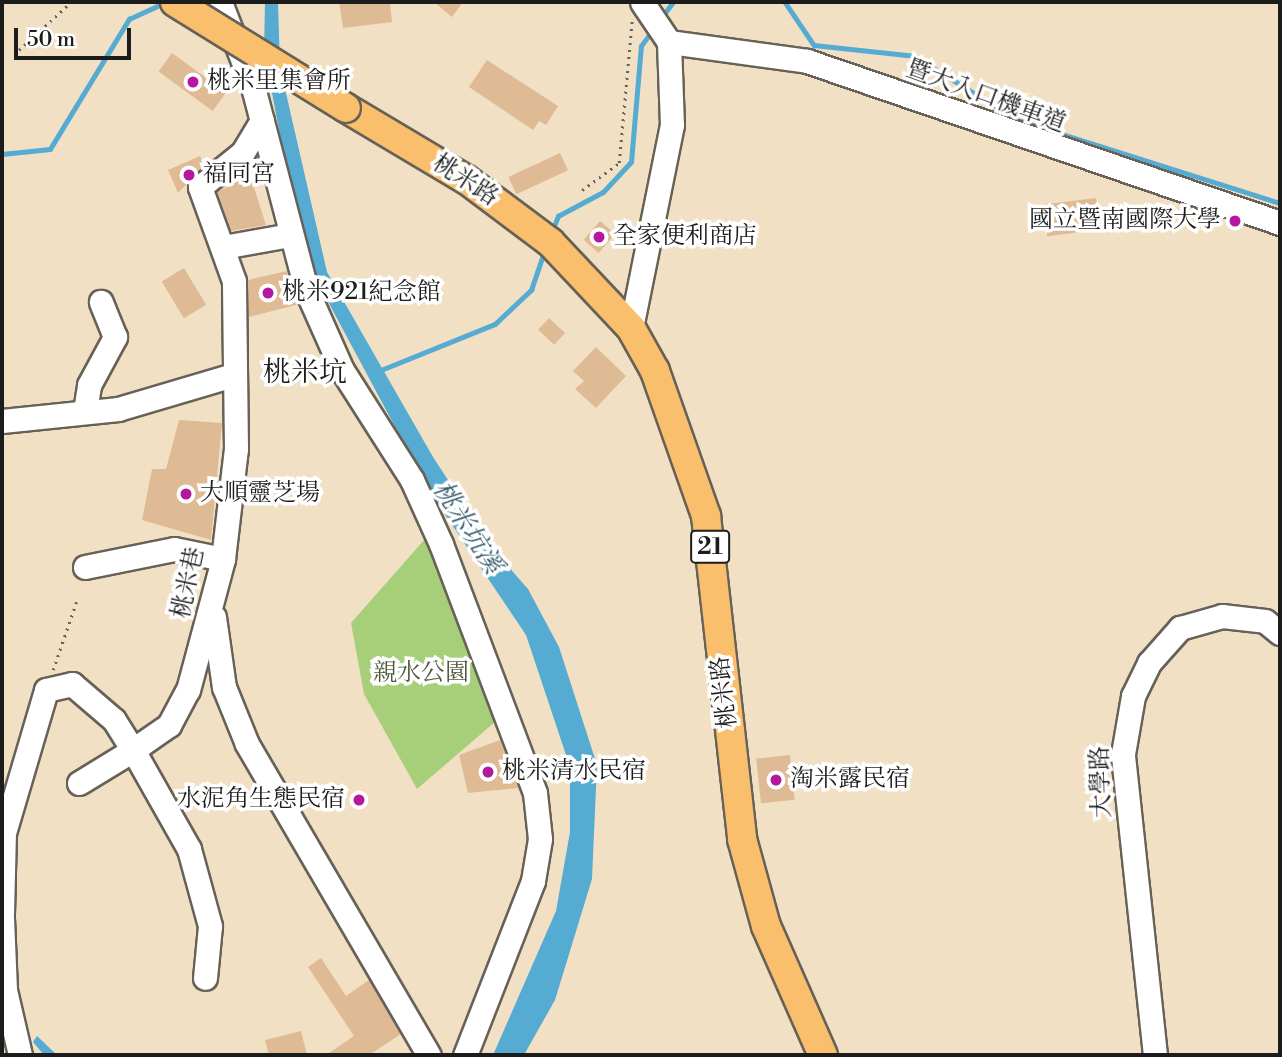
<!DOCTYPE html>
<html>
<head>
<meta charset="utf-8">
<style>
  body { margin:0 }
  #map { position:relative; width:1282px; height:1057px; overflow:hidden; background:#f2e0c4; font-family:"Libre Bodoni","Noto Serif TC",serif }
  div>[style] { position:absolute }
  .green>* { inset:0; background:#a7ce79 }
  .water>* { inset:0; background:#56abd2 }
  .stream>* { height:4.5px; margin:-2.25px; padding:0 2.25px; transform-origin:2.25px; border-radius:2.25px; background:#56abd2 }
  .building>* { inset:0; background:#dfbb95; transform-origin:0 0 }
  .path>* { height:2.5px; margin-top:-1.25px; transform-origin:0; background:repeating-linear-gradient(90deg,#676157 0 2px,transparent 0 7px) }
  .roads { filter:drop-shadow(2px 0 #676157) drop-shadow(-2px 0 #676157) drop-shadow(0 2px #676157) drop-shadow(0 -2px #676157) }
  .minor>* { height:23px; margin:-11.5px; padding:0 11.5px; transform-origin:11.5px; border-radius:11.5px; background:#fff }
  .major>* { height:28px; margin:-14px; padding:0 14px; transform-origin:14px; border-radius:14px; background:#f9bf6d }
  .bridges { filter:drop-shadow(2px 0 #676157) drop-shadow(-2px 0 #676157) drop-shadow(0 2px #676157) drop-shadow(0 -2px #676157) }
  .major-bridge>* { height:28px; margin:-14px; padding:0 14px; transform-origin:14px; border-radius:14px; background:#f9bf6d }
  .dots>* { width:19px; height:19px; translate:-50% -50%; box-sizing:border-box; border:4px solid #fff; border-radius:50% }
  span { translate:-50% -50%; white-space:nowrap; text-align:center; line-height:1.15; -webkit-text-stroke:7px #fff; paint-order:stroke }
  .shield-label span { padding:2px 5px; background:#fff; border:2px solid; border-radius:5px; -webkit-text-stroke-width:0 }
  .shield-label { font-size:23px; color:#1c1c1c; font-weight:700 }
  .poi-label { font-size:24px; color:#1c1c1c }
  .left { translate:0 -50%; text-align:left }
  .right { translate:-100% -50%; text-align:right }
  .street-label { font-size:24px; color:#1c1c1c }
  .park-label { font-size:24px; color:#4d5a3d }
  .water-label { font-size:26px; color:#365c6e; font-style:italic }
  .quarter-label { font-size:28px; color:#1c1c1c }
  .frame { position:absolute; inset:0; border:4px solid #1c1c1c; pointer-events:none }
  .scale { position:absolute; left:14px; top:28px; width:117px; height:32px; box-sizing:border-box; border:4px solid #1c1c1c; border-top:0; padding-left:9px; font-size:21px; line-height:24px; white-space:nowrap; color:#1c1c1c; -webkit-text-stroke:5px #fff; paint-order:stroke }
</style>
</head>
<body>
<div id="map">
  <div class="green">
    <div style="clip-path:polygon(432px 531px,503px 715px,417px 789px,364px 694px,351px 623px)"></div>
  </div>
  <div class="water">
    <div style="clip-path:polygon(265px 2px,278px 2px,280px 67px,327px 272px,433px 457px,493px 549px,528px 589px,559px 647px,597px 765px,592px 879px,555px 1000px,524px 1055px,493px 1055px,556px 911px,570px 832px,570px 767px,526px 635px,430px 492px,317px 281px,290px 189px,264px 50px)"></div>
    <div style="clip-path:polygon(37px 1036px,57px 1055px,44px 1055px,33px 1042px)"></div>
  </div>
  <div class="stream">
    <div style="left:785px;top:2px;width:52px;rotate:56deg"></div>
    <div style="left:814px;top:45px;width:102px;rotate:6.2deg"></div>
    <div style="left:915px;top:56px;width:118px;rotate:32.2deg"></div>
    <div style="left:1015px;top:119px;width:278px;rotate:17.6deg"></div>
    <div style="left:661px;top:18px;width:20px;rotate:-53deg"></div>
    <div style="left:2px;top:154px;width:48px;rotate:-5.9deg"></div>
    <div style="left:50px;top:149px;width:152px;rotate:-58.7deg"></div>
    <div style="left:129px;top:19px;width:41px;rotate:-24.7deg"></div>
    <div style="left:552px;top:231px;width:16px;rotate:-68deg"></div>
    <div style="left:558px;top:216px;width:51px;rotate:-28.1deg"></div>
    <div style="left:603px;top:192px;width:41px;rotate:-47deg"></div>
    <div style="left:631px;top:162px;width:116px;rotate:-85.1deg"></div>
    <div style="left:641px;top:46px;width:19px;rotate:-54deg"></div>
    <div style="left:376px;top:372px;width:128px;rotate:-22deg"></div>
    <div style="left:495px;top:324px;width:50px;rotate:-43.4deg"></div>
    <div style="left:531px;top:290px;width:40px;rotate:-71.1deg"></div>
  </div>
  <div class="building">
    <div style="clip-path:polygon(339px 2px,390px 2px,392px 22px,343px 28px)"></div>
    <div style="clip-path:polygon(434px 2px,463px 2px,452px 17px)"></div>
    <div style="left:172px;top:53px;width:67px;height:23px;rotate:36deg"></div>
    <div style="clip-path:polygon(487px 60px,558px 106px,546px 125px,539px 121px,533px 130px,469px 87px)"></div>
    <div style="left:560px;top:153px;width:19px;height:57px;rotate:65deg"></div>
    <div style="clip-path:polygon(200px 156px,204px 166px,178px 193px,168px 170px)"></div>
    <div style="clip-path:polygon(250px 175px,266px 225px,231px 231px,217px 192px)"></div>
    <div style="left:1096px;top:198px;width:32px;height:53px;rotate:83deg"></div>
    <div style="left:600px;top:221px;width:20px;height:25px;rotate:41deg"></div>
    <div style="left:184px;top:268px;width:43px;height:26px;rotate:59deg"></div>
    <div style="clip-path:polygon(287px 271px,296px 305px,249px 317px,248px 280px)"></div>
    <div style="left:549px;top:318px;width:22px;height:16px;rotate:43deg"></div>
    <div style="clip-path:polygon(596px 347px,626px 376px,596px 408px,575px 389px,584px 381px,573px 371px)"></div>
    <div style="clip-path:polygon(179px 420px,222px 423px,211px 540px,142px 520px,152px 469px,166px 469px)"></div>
    <div style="clip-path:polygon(500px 740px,518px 788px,468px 793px,459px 755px)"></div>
    <div style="left:790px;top:755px;width:45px;height:34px;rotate:84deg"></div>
    <div style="clip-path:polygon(321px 958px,346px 996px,369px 980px,401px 1034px,369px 1055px,326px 1055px,354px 1036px,308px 967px)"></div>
    <div style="clip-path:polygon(301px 1031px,307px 1055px,269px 1055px,265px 1040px)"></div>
  </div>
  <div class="path">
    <div style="left:19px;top:50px;width:71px;rotate:-42.7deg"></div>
    <div style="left:582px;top:190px;width:46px;rotate:-36.1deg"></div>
    <div style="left:619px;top:163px;width:143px;rotate:-84.8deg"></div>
    <div style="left:53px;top:670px;width:74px;rotate:-71.1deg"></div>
  </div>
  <div class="roads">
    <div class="minor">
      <div style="left:220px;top:2px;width:91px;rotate:68.8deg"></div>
      <div style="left:253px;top:87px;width:209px;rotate:75.3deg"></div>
      <div style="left:306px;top:289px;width:89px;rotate:66deg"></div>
      <div style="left:342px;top:370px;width:130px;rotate:57.5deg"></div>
      <div style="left:412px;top:480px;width:70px;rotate:65.6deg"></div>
      <div style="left:441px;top:544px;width:266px;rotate:69.3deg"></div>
      <div style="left:535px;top:793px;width:46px;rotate:83.8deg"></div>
      <div style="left:540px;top:839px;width:43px;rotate:99.5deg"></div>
      <div style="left:533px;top:881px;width:187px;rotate:111.3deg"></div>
      <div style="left:669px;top:42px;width:139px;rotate:7.8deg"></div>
      <div style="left:807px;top:61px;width:500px;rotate:18.9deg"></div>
      <div style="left:223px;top:247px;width:68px;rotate:-10.2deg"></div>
      <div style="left:631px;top:328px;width:207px;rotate:-78.6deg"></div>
      <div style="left:672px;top:125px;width:83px;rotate:-92.1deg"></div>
      <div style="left:669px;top:42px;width:48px;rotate:-124deg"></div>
      <div style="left:85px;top:411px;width:26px;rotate:-81deg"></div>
      <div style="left:89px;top:385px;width:55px;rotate:-61.6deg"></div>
      <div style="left:115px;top:337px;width:38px;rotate:-112deg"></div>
      <div style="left:2px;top:421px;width:117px;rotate:-5.9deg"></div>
      <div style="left:118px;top:409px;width:120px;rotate:-16.5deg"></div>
      <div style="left:85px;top:567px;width:91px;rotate:-11.4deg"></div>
      <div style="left:174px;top:549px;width:50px;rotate:11.5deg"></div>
      <div style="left:214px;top:617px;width:71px;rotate:81.9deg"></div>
      <div style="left:224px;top:687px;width:61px;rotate:68deg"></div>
      <div style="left:247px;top:744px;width:360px;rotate:59.7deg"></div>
      <div style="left:79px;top:783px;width:63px;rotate:-31.4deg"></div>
      <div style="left:133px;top:750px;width:114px;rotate:60.5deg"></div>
      <div style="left:189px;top:849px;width:80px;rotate:74.7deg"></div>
      <div style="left:210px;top:926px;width:52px;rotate:95.5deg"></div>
      <div style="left:2px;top:913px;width:80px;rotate:-88.6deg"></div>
      <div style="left:4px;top:833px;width:149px;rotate:-73.6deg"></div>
      <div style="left:46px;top:690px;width:27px;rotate:-13deg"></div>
      <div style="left:72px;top:684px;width:55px;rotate:40.6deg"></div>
      <div style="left:114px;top:720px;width:36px;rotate:58deg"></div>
      <div style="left:133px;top:750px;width:44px;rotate:-34.8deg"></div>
      <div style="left:169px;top:725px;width:40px;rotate:-62deg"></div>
      <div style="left:188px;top:690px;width:136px;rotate:-75deg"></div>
      <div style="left:223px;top:559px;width:111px;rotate:-83.3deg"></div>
      <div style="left:236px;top:449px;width:168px;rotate:-90.7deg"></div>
      <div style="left:234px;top:281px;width:100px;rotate:-109.9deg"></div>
      <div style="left:200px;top:187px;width:55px;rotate:-39.1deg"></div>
      <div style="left:243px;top:152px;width:37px;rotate:-59deg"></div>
      <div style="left:2px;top:918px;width:72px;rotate:87.6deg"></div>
      <div style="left:5px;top:990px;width:67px;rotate:77deg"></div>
      <div style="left:1155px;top:1055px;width:303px;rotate:-96.1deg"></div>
      <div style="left:1123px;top:754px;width:59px;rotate:-80.2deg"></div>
      <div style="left:1133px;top:696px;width:37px;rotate:-64deg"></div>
      <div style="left:1149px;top:663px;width:47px;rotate:-48.5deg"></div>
      <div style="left:1180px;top:628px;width:44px;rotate:-15.9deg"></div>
      <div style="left:1222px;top:616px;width:43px;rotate:6.6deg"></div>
      <div style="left:1265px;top:621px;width:19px;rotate:39deg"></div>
    </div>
    <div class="major">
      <div style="left:346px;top:108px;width:141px;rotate:30.8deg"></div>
      <div style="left:467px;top:180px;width:104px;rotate:36.8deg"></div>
      <div style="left:550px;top:242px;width:118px;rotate:46.7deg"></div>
      <div style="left:631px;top:328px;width:49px;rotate:60.8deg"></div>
      <div style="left:655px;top:371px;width:154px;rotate:70.6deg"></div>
      <div style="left:706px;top:516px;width:325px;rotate:83.6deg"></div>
      <div style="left:742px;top:839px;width:90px;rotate:74.6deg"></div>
      <div style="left:766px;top:926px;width:141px;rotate:66.2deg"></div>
    </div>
  </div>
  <div class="bridges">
    <div class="major-bridge">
      <div style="left:175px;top:2px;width:201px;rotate:31.8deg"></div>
    </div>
  </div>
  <div class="dots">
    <div style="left:193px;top:82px;background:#b5179e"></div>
    <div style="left:189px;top:175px;background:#b5179e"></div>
    <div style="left:1235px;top:221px;background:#b5179e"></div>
    <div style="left:599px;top:237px;background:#b5179e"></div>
    <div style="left:268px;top:293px;background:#b5179e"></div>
    <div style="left:186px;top:494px;background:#b5179e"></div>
    <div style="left:488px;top:772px;background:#b5179e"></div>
    <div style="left:776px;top:780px;background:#b5179e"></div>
    <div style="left:359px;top:800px;background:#b5179e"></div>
  </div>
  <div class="shield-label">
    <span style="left:710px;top:547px">21</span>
  </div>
  <div class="poi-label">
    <span class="left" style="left:207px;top:82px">桃米里集會所</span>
    <span class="left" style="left:203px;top:175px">福同宮</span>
    <span class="right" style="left:1221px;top:221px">國立暨南國際大學</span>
    <span class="left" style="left:613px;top:237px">全家便利商店</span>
    <span class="left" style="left:282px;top:293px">桃米921紀念館</span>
    <span class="left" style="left:200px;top:494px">大順靈芝場</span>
    <span class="left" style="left:502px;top:772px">桃米清水民宿</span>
    <span class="left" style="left:790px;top:780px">淘米露民宿</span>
    <span class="right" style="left:345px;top:800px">水泥角生態民宿</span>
  </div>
  <div class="street-label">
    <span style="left:986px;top:97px;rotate:20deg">暨大入口機車道</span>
    <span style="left:465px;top:181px;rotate:33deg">桃米路</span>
    <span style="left:189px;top:583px;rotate:-78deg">桃米巷</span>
    <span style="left:725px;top:692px;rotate:-97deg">桃米路</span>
    <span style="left:1102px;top:782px;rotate:-92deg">大學路</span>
  </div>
  <div class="park-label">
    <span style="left:421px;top:674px">親水公園</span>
  </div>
  <div class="water-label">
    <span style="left:467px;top:528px;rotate:57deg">桃米坑溪</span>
  </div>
  <div class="quarter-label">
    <span style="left:305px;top:373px">桃米坑</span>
  </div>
  <div class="frame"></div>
  <div class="scale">50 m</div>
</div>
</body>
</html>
